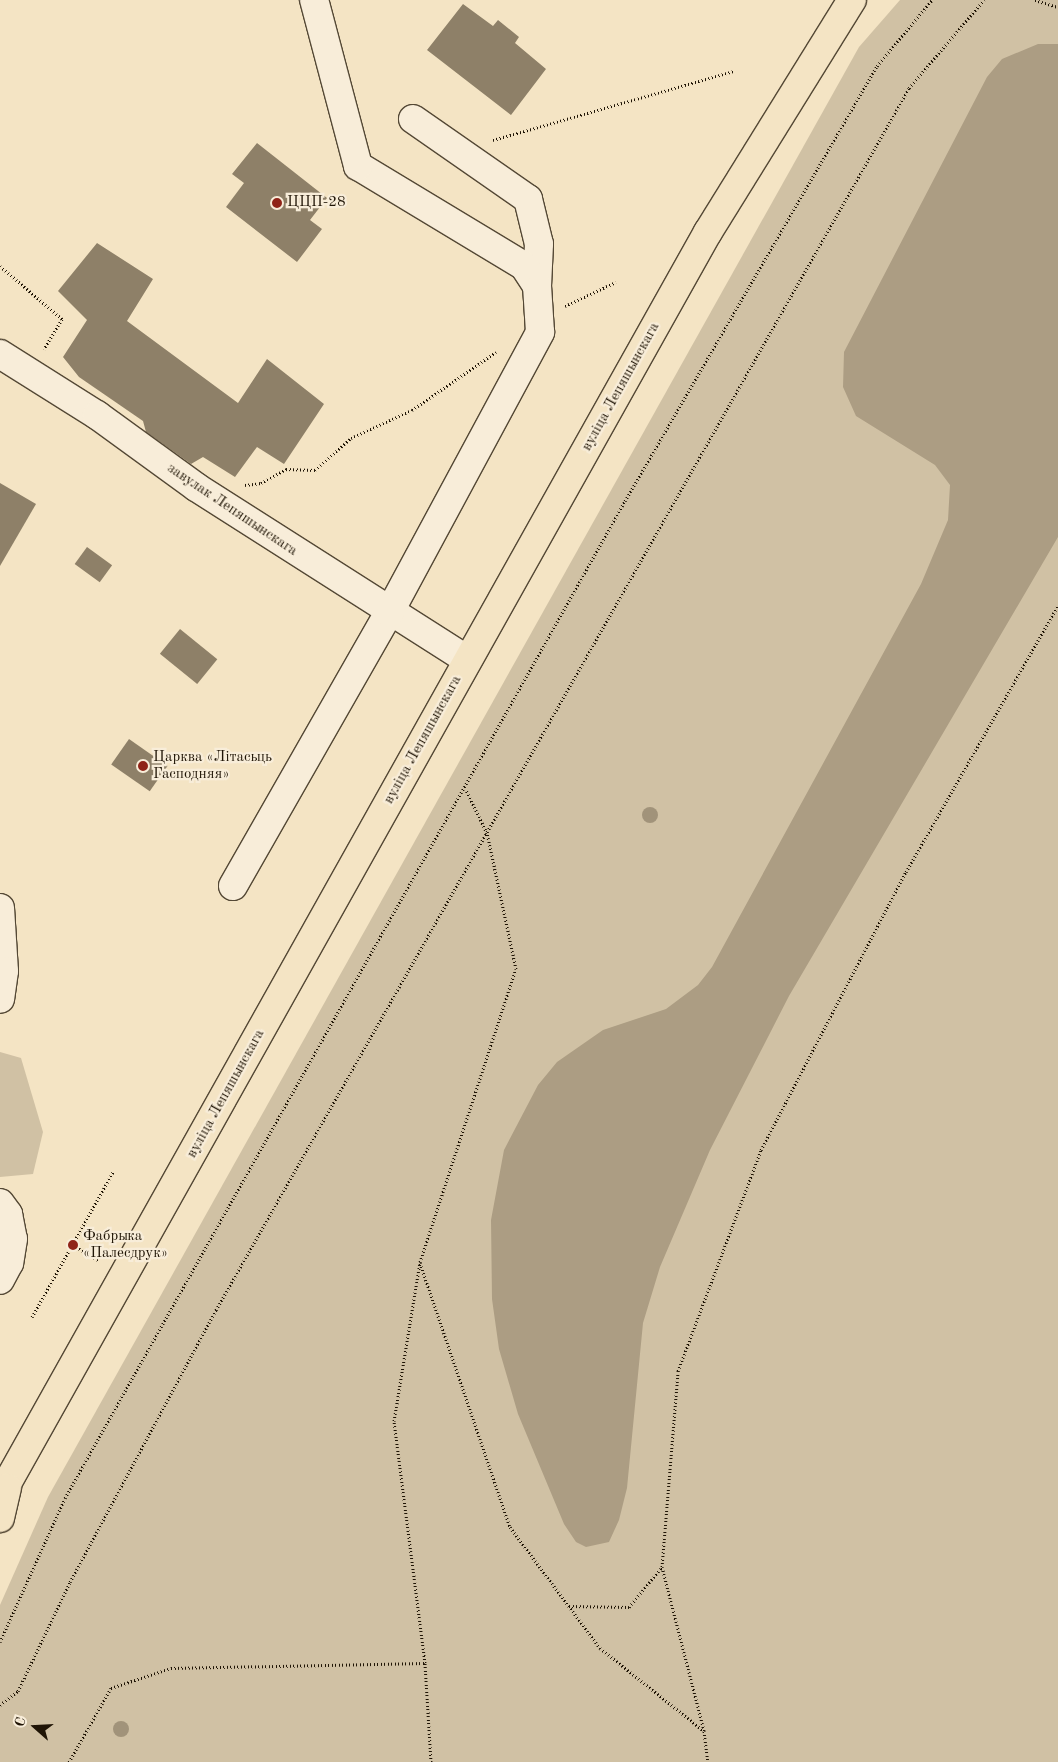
<!DOCTYPE html>
<html>
<head>
<meta charset="utf-8">
<style>
  body { margin:0 }
  #map { position:relative; width:1058px; height:1762px; overflow:hidden; background:#f4e4c4; font-family:"Old Standard TT",serif }
  div>[style] { position:absolute }
  .green>* { inset:0; background:#d0c1a4 }
  .water>* { inset:0; background:#ac9d83 }
  .building>* { inset:0; background:#8e8068; transform-origin:0 0 }
  .path>* { height:3px; margin-top:-1.5px; transform-origin:0; background:repeating-linear-gradient(90deg,#1f1405 0 1px,transparent 0 3.5px) }
  .roads { filter:drop-shadow(1px 0 #544835) drop-shadow(-1px 0 #544835) drop-shadow(0 1px #544835) drop-shadow(0 -1px #544835) }
  .minor>* { height:28px; margin:-14px; padding:0 14px; transform-origin:14px; border-radius:14px; background:#f8edd9 }
  .major>* { height:28px; margin:-14px; padding:0 14px; transform-origin:14px; border-radius:14px; background:#f4e4c4 }
  .trees>* { width:16px; height:16px; margin:-8px; border-radius:50%; background:#a1937a }
  .dots>* { width:14px; height:14px; translate:-50% -50%; box-sizing:border-box; border:2px solid #f8edd9; border-radius:50% }
  span { translate:-50% -50%; white-space:nowrap; text-align:center; line-height:1.15; -webkit-text-stroke:4.5px #f8edd9; paint-order:stroke }
  .poi-label { font-size:15px; color:#1f1405 }
  .left { translate:0 -50%; text-align:left }
  .street-label { font-size:15px; color:#1f1405 }
  .north { position:absolute; left:10px; top:1702px; width:50px; height:50px; -webkit-text-stroke:4px #f8edd9; paint-order:stroke; rotate:289deg; font-size:14px; font-weight:700; line-height:20px; text-align:center; color:#1f1405 }
  .north::after { content:''; display:block; margin:auto; width:18px; height:22px; background:#1f1405; clip-path:polygon(50% 0,100% 100%,50% 72%,0 100%) }
</style>
</head>
<body>
<div id="map">
  <div class="green">
    <div style="clip-path:polygon(900px 0,1058px 0,1058px 1762px,0 1762px,0 1605px,48px 1497px,859px 47px)"></div>
    <div style="clip-path:polygon(0 1052px,21px 1058px,43px 1132px,33px 1174px,0 1177px)"></div>
  </div>
  <div class="water">
    <div style="clip-path:polygon(1038px 44px,1058px 44px,1058px 537px,789px 996px,710px 1150px,660px 1267px,643px 1323px,627px 1488px,619px 1520px,609px 1542px,586px 1547px,576px 1542px,564px 1524px,518px 1414px,499px 1349px,492px 1299px,491px 1220px,504px 1150px,538px 1085px,557px 1062px,603px 1030px,666px 1009px,698px 985px,712px 967px,921px 584px,948px 520px,950px 485px,935px 465px,856px 416px,843px 387px,844px 352px,987px 77px,1002px 59px)"></div>
  </div>
  <div class="building">
    <div style="clip-path:polygon(463px 4px,493px 26px,498px 20px,519px 37px,515px 43px,546px 69px,511px 115px,427px 50px)"></div>
    <div style="clip-path:polygon(257px 143px,327px 198px,310px 220px,322px 229px,297px 262px,226px 207px,244px 183px,232px 174px)"></div>
    <div style="clip-path:polygon(97px 243px,153px 279px,127px 321px,238px 403px,267px 359px,324px 404px,284px 464px,257px 447px,235px 477px,203px 457px,191px 464px,146px 432px,143px 421px,79px 377px,63px 357px,87px 320px,58px 291px)"></div>
    <div style="clip-path:polygon(0 483px,36px 504px,0 566px)"></div>
    <div style="left:87px;top:547px;width:31px;height:21px;rotate:36deg"></div>
    <div style="left:180px;top:629px;width:48px;height:32px;rotate:39deg"></div>
    <div style="left:129px;top:739px;width:47px;height:31px;rotate:35deg"></div>
  </div>
  <div class="path">
    <div style="left:1035px;top:0;width:24px;rotate:17deg"></div>
    <div style="left:493px;top:140px;width:250px;rotate:-16deg"></div>
    <div style="left:0;top:266px;width:82px;rotate:40.5deg"></div>
    <div style="left:62px;top:319px;width:35px;rotate:121deg"></div>
    <div style="left:565px;top:306px;width:56px;rotate:-25.2deg"></div>
    <div style="left:245px;top:485px;width:16px;rotate:-7deg"></div>
    <div style="left:261px;top:483px;width:29px;rotate:-29deg"></div>
    <div style="left:286px;top:469px;width:29px;rotate:2deg"></div>
    <div style="left:315px;top:470px;width:48px;rotate:-41.6deg"></div>
    <div style="left:351px;top:438px;width:67px;rotate:-24.7deg"></div>
    <div style="left:412px;top:410px;width:102px;rotate:-34.6deg"></div>
    <div style="left:73px;top:1245px;width:31px;rotate:31deg"></div>
    <div style="left:420px;top:1263px;width:279px;rotate:71.2deg"></div>
    <div style="left:510px;top:1527px;width:151px;rotate:53.4deg"></div>
    <div style="left:600px;top:1648px;width:133px;rotate:38.6deg"></div>
    <div style="left:704px;top:1731px;width:31px;rotate:83deg"></div>
    <div style="left:32px;top:1317px;width:166px;rotate:-60.8deg"></div>
    <div style="left:662px;top:1567px;width:169px;rotate:75.6deg"></div>
    <div style="left:569px;top:1606px;width:60px;rotate:1deg"></div>
    <div style="left:629px;top:1607px;width:52px;rotate:-50.5deg"></div>
    <div style="left:662px;top:1567px;width:197px;rotate:-85.3deg"></div>
    <div style="left:678px;top:1371px;width:236px;rotate:-69.4deg"></div>
    <div style="left:761px;top:1150px;width:314px;rotate:-62.5deg"></div>
    <div style="left:906px;top:872px;width:307px;rotate:-60.3deg"></div>
    <div style="left:0;top:1642px;width:158px;rotate:-65.7deg"></div>
    <div style="left:65px;top:1498px;width:1144px;rotate:-60.68deg"></div>
    <div style="left:625px;top:501px;width:503px;rotate:-59.92deg"></div>
    <div style="left:877px;top:66px;width:86px;rotate:-50.2deg"></div>
    <div style="left:0;top:1705px;width:23px;rotate:-38deg"></div>
    <div style="left:18px;top:1691px;width:121px;rotate:-64.5deg"></div>
    <div style="left:70px;top:1582px;width:309px;rotate:-61.8deg"></div>
    <div style="left:216px;top:1310px;width:1405px;rotate:-60.44deg"></div>
    <div style="left:909px;top:88px;width:116px;rotate:-49.6deg"></div>
    <div style="left:69px;top:1762px;width:85px;rotate:-60.4deg"></div>
    <div style="left:111px;top:1688px;width:63px;rotate:-18.4deg"></div>
    <div style="left:171px;top:1668px;width:254px;rotate:-1.1deg"></div>
    <div style="left:431px;top:1762px;width:99px;rotate:-93.5deg"></div>
    <div style="left:425px;top:1663px;width:244px;rotate:-97.3deg"></div>
    <div style="left:394px;top:1421px;width:161px;rotate:-80.7deg"></div>
    <div style="left:420px;top:1262px;width:308px;rotate:-71.9deg"></div>
    <div style="left:516px;top:969px;width:139px;rotate:-102deg"></div>
    <div style="left:487px;top:833px;width:48px;rotate:-116deg"></div>
  </div>
  <div class="roads">
    <div class="minor">
      <div style="left:413px;top:119px;width:140px;rotate:34.8deg"></div>
      <div style="left:528px;top:199px;width:46px;rotate:76.3deg"></div>
      <div style="left:539px;top:244px;width:42px;rotate:92.7deg"></div>
      <div style="left:0;top:354px;width:115px;rotate:32.2deg"></div>
      <div style="left:97px;top:415px;width:122px;rotate:36deg"></div>
      <div style="left:196px;top:487px;width:322px;rotate:32.5deg"></div>
      <div style="left:233px;top:886px;width:314px;rotate:-60.3deg"></div>
      <div style="left:389px;top:613px;width:319px;rotate:-61.7deg"></div>
      <div style="left:540px;top:332px;width:46px;rotate:-93.7deg"></div>
      <div style="left:537px;top:286px;width:24px;rotate:-123deg"></div>
      <div style="left:524px;top:266px;width:194px;rotate:-148.9deg"></div>
      <div style="left:358px;top:166px;width:172px;rotate:-104.8deg"></div>
      <div style="left:0;top:908px;width:63px;rotate:86.4deg"></div>
      <div style="left:4px;top:971px;width:28px;rotate:98deg"></div>
      <div style="left:0;top:1203px;width:14px;rotate:54deg"></div>
      <div style="left:8px;top:1214px;width:25px;rotate:79deg"></div>
      <div style="left:13px;top:1239px;width:24px;rotate:99deg"></div>
      <div style="left:9px;top:1263px;width:19px;rotate:118deg"></div>
    </div>
    <div class="major">
      <div style="left:0;top:1496px;width:1449px;rotate:-60.75deg"></div>
      <div style="left:708px;top:232px;width:273px;rotate:-58.2deg"></div>
      <div style="left:0;top:1518px;width:31px;rotate:-77deg"></div>
    </div>
  </div>
  <div class="trees">
    <div style="left:650px;top:815px"></div>
    <div style="left:121px;top:1729px"></div>
  </div>
  <div class="dots">
    <div style="left:277px;top:203px;background:#8f2418"></div>
    <div style="left:143px;top:766px;background:#8f2418"></div>
    <div style="left:73px;top:1245px;background:#8f2418"></div>
  </div>
  <div class="poi-label">
    <span class="left" style="left:287px;top:203px">ЦЦП-28</span>
    <span class="left" style="left:153px;top:766px">Царква «Літасьць<br>Гасподняя»</span>
    <span class="left" style="left:83px;top:1245px">Фабрыка<br>«Палесдрук»</span>
  </div>
  <div class="street-label">
    <span style="left:621px;top:387px;rotate:-61deg">вуліца Лепяшынскага</span>
    <span style="left:232px;top:510px;rotate:34deg">завулак Лепяшынскага</span>
    <span style="left:423px;top:740px;rotate:-61deg">вуліца Лепяшынскага</span>
    <span style="left:226px;top:1094px;rotate:-61deg">вуліца Лепяшынскага</span>
  </div>
  <div class="north">С</div>
</div>
</body>
</html>
